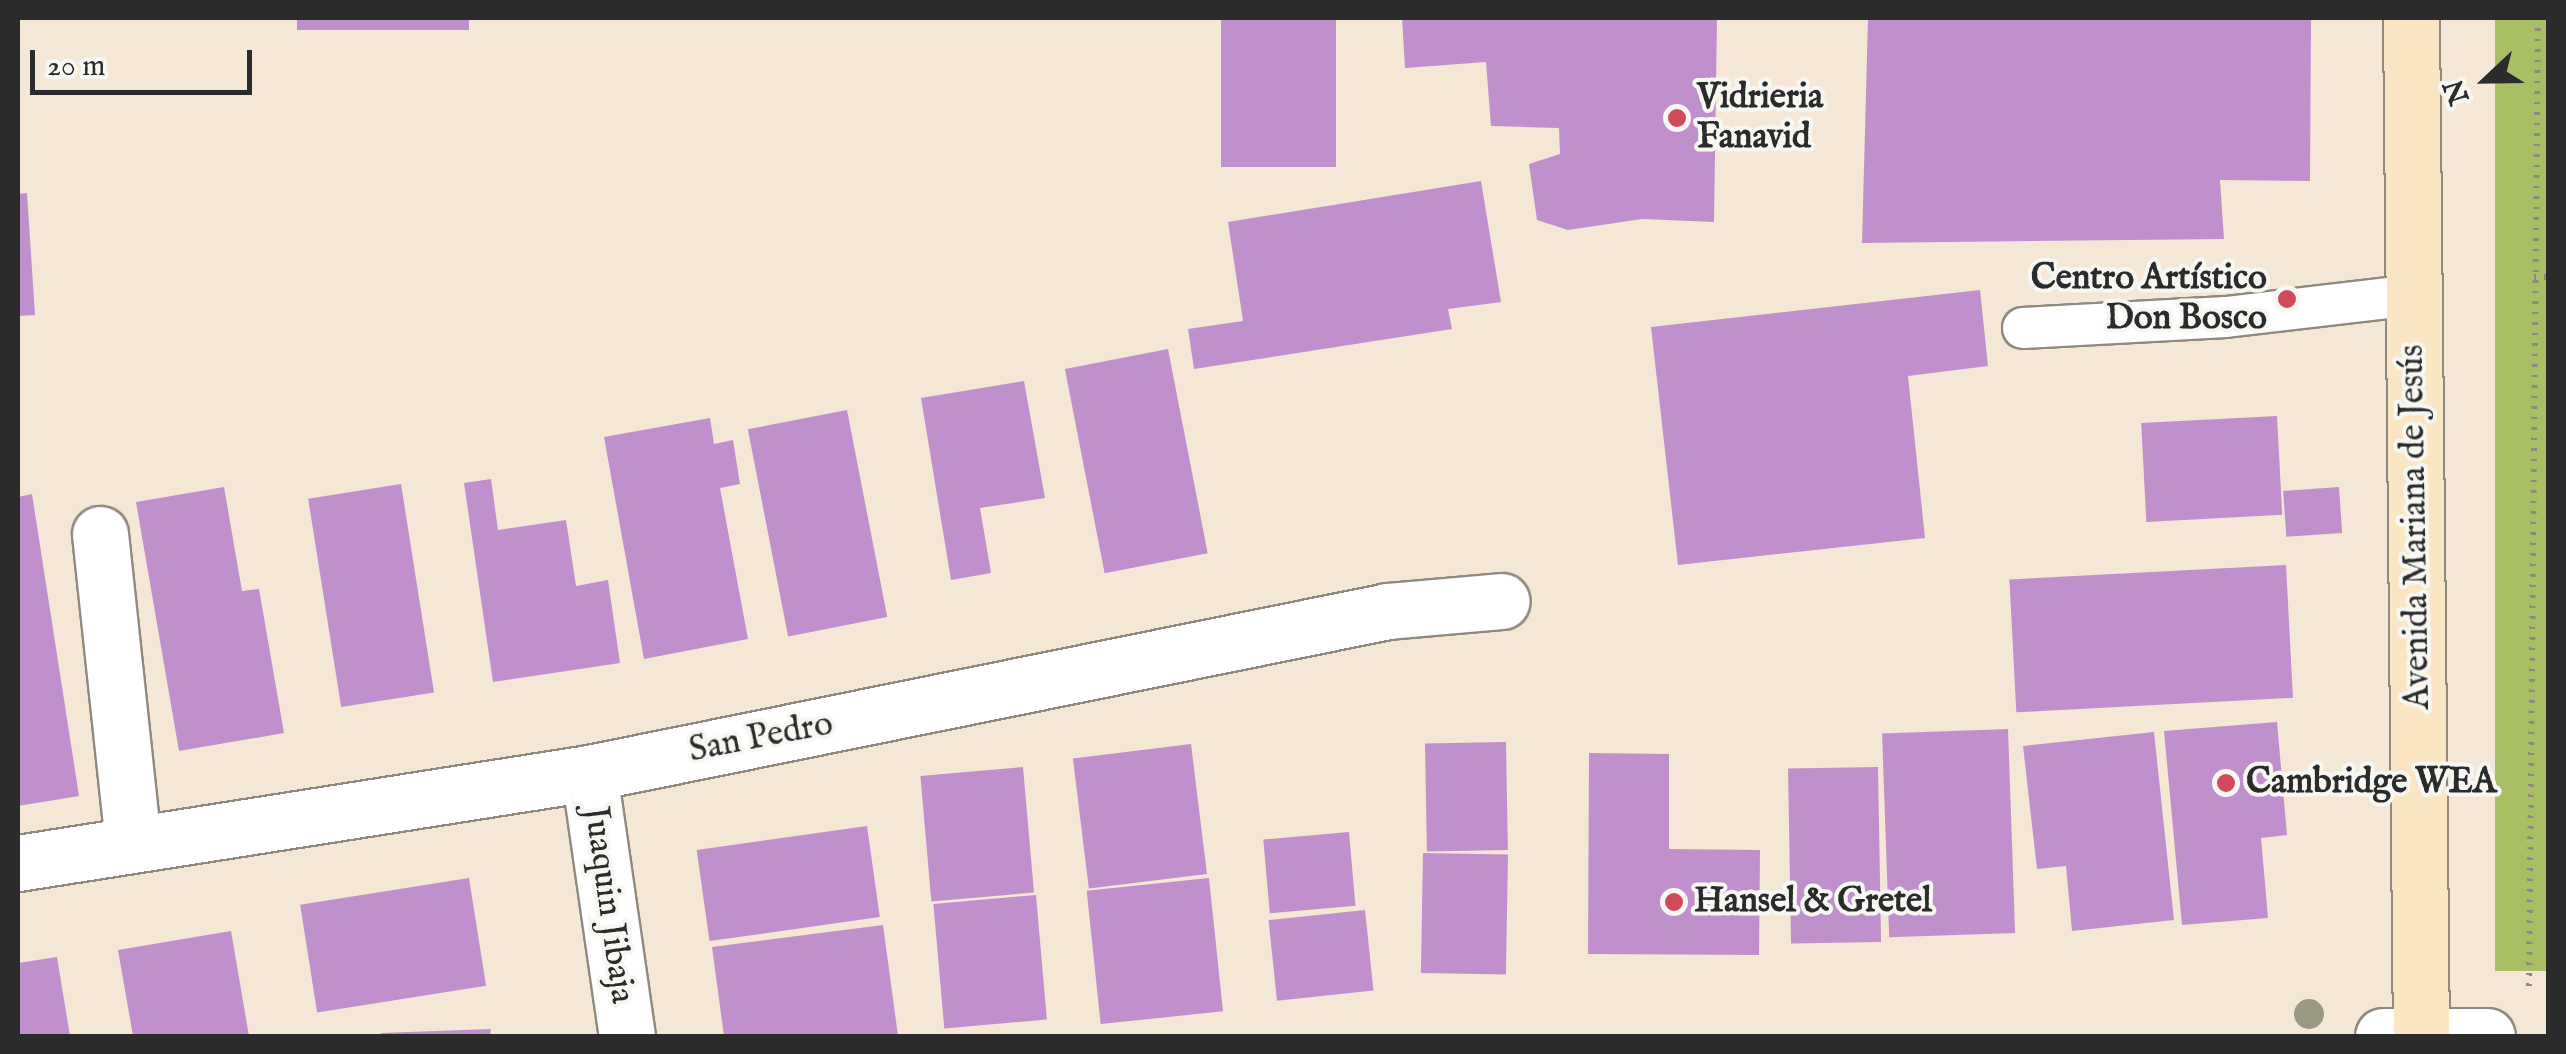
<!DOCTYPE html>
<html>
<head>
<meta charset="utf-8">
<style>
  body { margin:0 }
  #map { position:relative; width:2566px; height:1054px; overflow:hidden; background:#f4e7d5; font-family:"IM FELL English",serif }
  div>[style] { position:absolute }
  .green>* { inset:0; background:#a9bf63; transform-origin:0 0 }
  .building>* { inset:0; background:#c090cc; transform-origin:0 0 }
  .path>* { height:6px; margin-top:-3px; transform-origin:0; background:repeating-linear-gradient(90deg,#908980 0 2.5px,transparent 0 10.5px) }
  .roads { filter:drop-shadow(2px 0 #908980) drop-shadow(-2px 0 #908980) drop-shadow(0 2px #908980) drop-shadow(0 -2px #908980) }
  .service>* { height:40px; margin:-20px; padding:0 20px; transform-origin:20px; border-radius:20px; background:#fff }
  .minor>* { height:55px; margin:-27.5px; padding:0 27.5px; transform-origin:27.5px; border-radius:27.5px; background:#fff }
  .secondary>* { height:55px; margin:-27.5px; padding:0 27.5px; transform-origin:27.5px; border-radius:27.5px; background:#fbe6c4 }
  .trees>* { width:30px; height:30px; margin:-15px; border-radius:50%; background:#9a9881 }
  .dots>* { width:28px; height:28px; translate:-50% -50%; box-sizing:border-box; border:5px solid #f6f6f2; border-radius:50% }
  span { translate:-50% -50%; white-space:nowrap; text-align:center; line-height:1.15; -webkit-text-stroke:8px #f6f6f2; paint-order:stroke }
  .poi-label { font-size:35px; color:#2b2b2b; font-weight:700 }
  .left { translate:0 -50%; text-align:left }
  .right { translate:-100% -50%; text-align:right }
  .street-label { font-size:35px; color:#2b2b2b }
  .frame { position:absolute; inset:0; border:20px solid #2b2b2b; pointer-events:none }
  .north { position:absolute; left:2436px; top:30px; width:100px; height:100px; -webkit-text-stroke:8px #f6f6f2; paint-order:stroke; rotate:248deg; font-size:28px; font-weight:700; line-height:40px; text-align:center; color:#2b2b2b }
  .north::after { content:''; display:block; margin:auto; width:35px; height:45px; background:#2b2b2b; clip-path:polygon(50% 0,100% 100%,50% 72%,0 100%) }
  .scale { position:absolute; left:30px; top:50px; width:222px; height:45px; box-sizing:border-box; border:5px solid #2b2b2b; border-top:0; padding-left:12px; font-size:30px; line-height:35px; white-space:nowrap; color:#2b2b2b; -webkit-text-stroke:8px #f6f6f2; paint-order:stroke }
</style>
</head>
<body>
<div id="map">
  <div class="green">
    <div style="left:2495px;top:18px;width:53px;height:953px"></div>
  </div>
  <div class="building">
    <div style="left:297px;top:18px;width:172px;height:12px"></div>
    <div style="left:1221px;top:18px;width:115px;height:149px"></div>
    <div style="clip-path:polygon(1402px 18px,1717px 18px,1714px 222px,1642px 219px,1568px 230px,1537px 220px,1529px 164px,1560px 154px,1559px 128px,1491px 126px,1486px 62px,1405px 68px)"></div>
    <div style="clip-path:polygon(1868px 18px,2311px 18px,2310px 181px,2220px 180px,2224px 239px,1862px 243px)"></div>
    <div style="clip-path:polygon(1481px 181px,1501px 302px,1448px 309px,1452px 329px,1194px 369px,1188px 329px,1243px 321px,1228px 222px)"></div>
    <div style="clip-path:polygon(27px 193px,35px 315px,18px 316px,18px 194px)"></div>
    <div style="clip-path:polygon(1980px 290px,1988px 366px,1908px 376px,1925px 538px,1678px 565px,1651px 327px)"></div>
    <div style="left:1168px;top:349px;width:208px;height:105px;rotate:79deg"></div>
    <div style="clip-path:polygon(1024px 381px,1045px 498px,980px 508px,991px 573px,951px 580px,921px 398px)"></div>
    <div style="left:847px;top:410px;width:211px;height:101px;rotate:79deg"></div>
    <div style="left:2277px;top:416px;width:99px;height:136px;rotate:87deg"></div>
    <div style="clip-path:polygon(710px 418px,714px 444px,733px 440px,740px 484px,720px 488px,748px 639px,644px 659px,604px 437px)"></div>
    <div style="clip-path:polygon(491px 479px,498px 530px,566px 520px,576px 586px,608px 580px,620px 663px,493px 682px,464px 483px)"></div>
    <div style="left:401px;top:484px;width:211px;height:94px;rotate:81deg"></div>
    <div style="clip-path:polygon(224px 487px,242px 591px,259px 589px,284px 733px,179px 751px,136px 502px)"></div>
    <div style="left:2339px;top:487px;width:46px;height:56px;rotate:86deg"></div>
    <div style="clip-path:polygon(32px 494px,79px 796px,18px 806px,18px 497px)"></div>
    <div style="left:2286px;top:565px;width:133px;height:277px;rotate:87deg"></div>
    <div style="clip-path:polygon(2277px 722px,2287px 835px,2261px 838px,2268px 918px,2182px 925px,2164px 731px)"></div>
    <div style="left:2008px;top:729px;width:204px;height:126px;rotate:88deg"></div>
    <div style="clip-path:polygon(2154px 732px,2174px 920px,2072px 931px,2066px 866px,2037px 869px,2023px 746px)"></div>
    <div style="left:1506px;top:742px;width:108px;height:81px;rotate:89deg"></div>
    <div style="left:1191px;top:744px;width:131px;height:119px;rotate:83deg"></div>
    <div style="clip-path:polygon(1589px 753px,1669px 754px,1669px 849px,1760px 850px,1759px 955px,1588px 954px)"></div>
    <div style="left:1023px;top:767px;width:126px;height:103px;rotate:85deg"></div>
    <div style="left:1878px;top:767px;width:175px;height:90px;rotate:89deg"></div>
    <div style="left:867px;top:826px;width:92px;height:172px;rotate:82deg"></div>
    <div style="left:1349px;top:832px;width:74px;height:86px;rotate:85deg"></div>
    <div style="left:1423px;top:853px;width:85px;height:120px;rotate:1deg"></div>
    <div style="left:469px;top:878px;width:109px;height:171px;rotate:81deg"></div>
    <div style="left:1209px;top:878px;width:134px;height:123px;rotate:84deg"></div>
    <div style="left:1036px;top:895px;width:125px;height:103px;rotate:85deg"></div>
    <div style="left:1365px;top:910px;width:81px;height:97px;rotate:84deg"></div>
    <div style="clip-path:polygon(883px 925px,898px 1036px,724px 1036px,712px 947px)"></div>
    <div style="clip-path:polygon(231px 931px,249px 1036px,133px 1036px,118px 950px)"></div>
    <div style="clip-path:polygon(57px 957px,70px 1036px,18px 1036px,18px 963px)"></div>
    <div style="clip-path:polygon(491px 1029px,490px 1036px,381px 1036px,381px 1033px)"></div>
  </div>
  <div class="path">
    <div style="left:2534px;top:277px;width:14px"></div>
    <div style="left:2529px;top:986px;width:968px;rotate:-89.47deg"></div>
  </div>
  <div class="roads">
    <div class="service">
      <div style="left:2023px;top:328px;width:203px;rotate:-3.1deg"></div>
      <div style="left:2226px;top:317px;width:188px;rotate:-6.7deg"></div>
    </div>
    <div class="minor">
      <div style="left:100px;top:534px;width:312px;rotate:83.9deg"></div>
      <div style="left:589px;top:773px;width:266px;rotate:81.8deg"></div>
      <div style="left:18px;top:863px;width:578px;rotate:-8.96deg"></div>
      <div style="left:589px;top:773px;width:815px;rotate:-11.46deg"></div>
      <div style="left:1388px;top:611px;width:114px;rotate:-5deg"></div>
      <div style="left:2383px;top:1036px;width:104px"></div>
    </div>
    <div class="secondary">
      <div style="left:2411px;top:18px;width:1018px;rotate:89.44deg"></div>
    </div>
  </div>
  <div class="trees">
    <div style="left:2309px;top:1014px"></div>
  </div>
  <div class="dots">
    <div style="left:1677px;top:118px;background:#d1495b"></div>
    <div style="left:2287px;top:299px;background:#d1495b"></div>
    <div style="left:2226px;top:783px;background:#d1495b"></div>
    <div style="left:1674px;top:902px;background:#d1495b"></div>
  </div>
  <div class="poi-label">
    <span class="left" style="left:1697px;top:118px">Vidrieria<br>Fanavid</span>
    <span class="right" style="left:2267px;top:299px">Centro Artístico<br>Don Bosco</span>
    <span class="left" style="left:2246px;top:783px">Cambridge WEA</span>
    <span class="left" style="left:1694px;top:902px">Hansel &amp; Gretel</span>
  </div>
  <div class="street-label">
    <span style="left:2416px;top:527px;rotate:-91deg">Avenida Mariana de Jesús</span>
    <span style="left:761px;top:738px;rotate:-11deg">San Pedro</span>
    <span style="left:608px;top:905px;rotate:82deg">Juaquin Jibaja</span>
  </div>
  <div class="frame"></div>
  <div class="north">N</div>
  <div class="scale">20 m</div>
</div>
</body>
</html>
